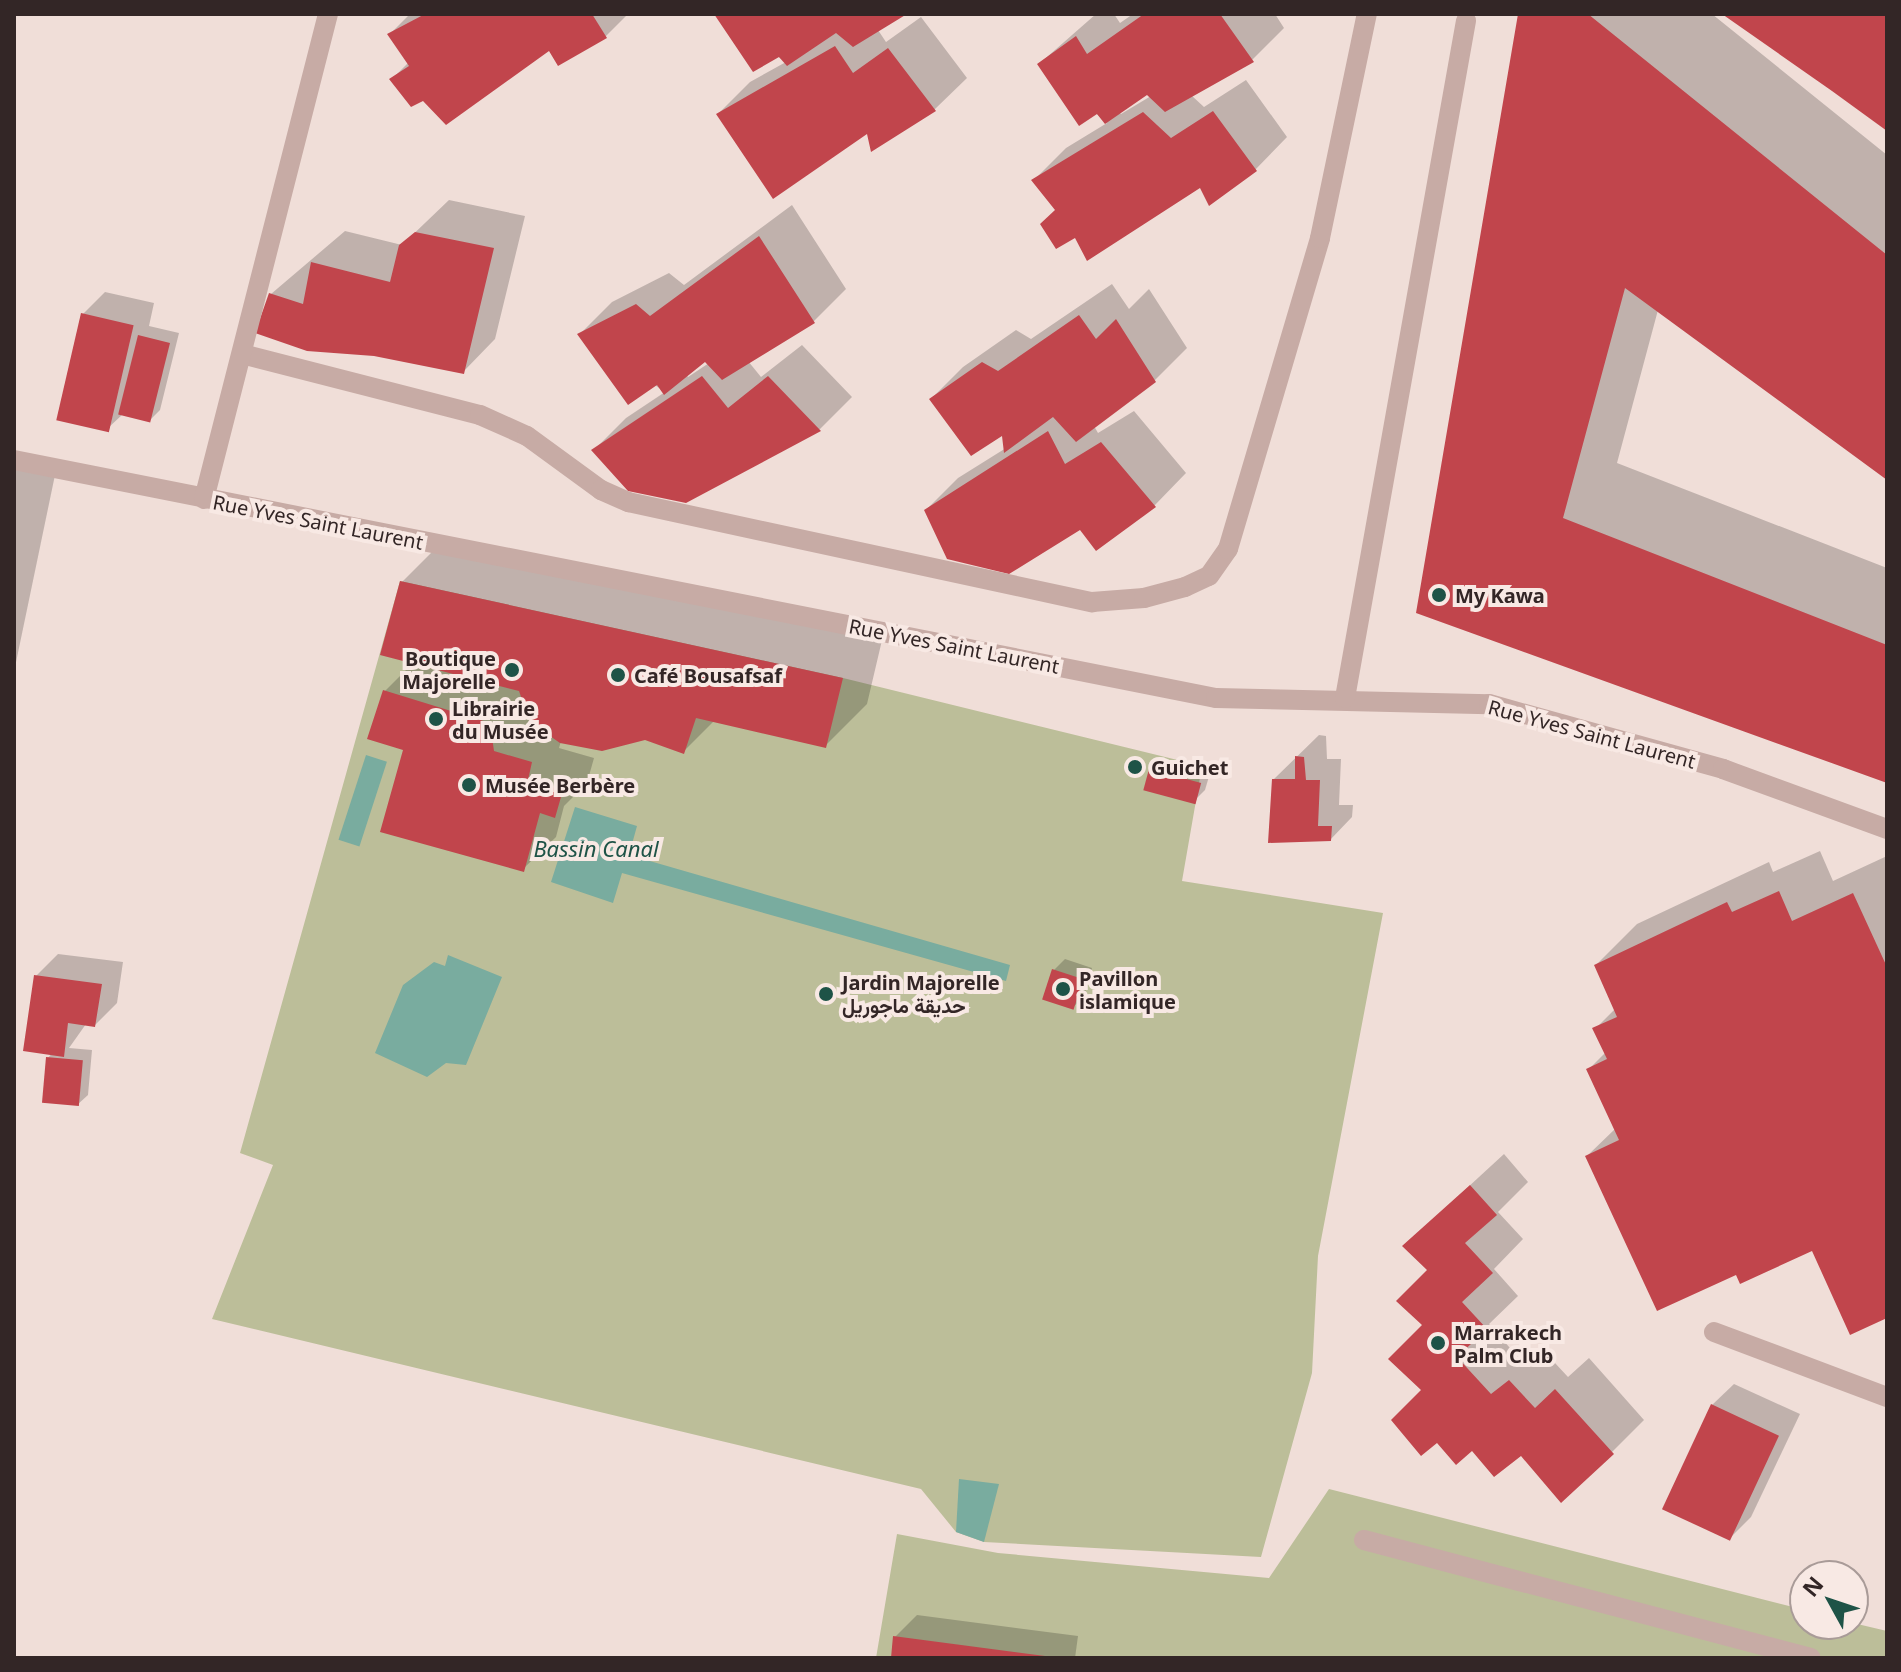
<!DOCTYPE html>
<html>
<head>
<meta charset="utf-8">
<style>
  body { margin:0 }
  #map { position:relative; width:1901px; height:1672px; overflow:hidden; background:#f0ded8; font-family:"Noto Sans",Vazirmatn,sans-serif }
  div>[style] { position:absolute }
  .green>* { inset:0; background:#bcbe99 }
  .water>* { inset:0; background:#79ac9f; transform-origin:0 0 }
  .shadow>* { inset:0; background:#0003 }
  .building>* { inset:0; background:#c1454c; transform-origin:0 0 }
  .lane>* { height:20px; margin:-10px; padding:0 10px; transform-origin:10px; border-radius:10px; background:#c7aba5 }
  .street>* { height:20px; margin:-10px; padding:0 10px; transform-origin:10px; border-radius:10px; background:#c7aba5 }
  .dots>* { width:22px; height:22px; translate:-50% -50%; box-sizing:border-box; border:4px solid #f8e9e4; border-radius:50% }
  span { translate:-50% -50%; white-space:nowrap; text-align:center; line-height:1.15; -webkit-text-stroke:8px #f8e9e4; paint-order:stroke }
  .street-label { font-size:20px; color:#332626 }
  .poi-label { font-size:20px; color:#332626; font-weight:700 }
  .left { translate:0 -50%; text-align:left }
  .right { translate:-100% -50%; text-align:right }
  .water-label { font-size:22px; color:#1e5347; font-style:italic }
  .frame { position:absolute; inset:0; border:16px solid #332626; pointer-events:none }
  .north { position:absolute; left:1789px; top:1560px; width:80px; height:80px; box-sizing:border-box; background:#f8e9e4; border:2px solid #a99b98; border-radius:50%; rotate:310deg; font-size:22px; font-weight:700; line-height:32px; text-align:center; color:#332626 }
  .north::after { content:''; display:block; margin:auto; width:28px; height:36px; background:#1e5347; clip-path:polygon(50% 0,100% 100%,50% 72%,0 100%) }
</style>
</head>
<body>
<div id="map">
  <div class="green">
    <div style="clip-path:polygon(400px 581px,843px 678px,1202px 766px,1182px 881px,1383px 913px,1318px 1256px,1312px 1373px,1261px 1557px,984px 1542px,956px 1532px,921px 1489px,212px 1319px,273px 1165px,240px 1153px)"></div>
    <div style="clip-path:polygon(1329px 1489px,1805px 1610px,1805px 1624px,1853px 1623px,1887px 1631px,1887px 1658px,876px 1658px,897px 1534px,998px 1553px,1269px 1578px)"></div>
  </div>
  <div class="water">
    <div style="left:366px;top:755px;width:22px;height:89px;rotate:18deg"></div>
    <div style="clip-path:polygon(575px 807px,637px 826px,629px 855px,1010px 965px,1006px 981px,622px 873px,613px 903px,551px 882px)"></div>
    <div style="clip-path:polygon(448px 955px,502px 977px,466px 1065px,446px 1063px,427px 1077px,375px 1053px,403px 985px,434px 962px,445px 966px)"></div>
    <div style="clip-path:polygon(959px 1479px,999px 1484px,984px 1542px,956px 1532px)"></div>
  </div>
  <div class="shadow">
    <div style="clip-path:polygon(410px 14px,628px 14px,606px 36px,550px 48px,423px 98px,392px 79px,409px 62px,390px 34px)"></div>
    <div style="clip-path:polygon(716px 14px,904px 14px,878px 30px,886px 42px,921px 17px,967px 78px,934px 110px,868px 131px,718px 114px,750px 82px,786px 62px)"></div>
    <div style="clip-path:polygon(evenodd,1096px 14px,1114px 14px,1120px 23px,1133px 14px,1275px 14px,1284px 28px,1252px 60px,1191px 95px,1204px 107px,1246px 80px,1287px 137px,1255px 170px,1200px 185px,1076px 235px,1034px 180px,1066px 148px,1107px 123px,1039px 64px,1096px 14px,1147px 92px,1151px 96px,1121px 114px,1119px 112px,1147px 92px)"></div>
    <div style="clip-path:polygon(1520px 14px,1712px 14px,1887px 155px,1887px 478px,1658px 310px,1617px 463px,1887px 568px,1887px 781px,1418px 612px)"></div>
    <div style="clip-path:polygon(449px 200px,525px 216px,495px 339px,463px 372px,271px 294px,345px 231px,402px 245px)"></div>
    <div style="clip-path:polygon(evenodd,792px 205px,846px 289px,814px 321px,748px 361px,761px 377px,802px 345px,852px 397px,820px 429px,685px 501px,594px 450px,626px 418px,665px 392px,580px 334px,612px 302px,669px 273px,684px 285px,792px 205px,705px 359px,709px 363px,688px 377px,686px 374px,705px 359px)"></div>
    <div style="clip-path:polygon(1112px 284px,1129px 309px,1149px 289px,1187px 348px,1155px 380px,1094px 426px,1098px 433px,1134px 411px,1186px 473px,1154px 506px,1081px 528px,926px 510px,958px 478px,1006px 448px,1004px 432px,931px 399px,963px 367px,1016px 330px,1031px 339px)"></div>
    <div style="clip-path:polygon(105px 292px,154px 303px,149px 326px,179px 333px,160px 410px,149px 421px,123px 414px,107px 429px,83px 314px)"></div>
    <div style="clip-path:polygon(14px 466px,55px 475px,14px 672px)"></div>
    <div style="clip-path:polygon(evenodd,444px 540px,883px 636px,867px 704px,826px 745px,715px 720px,683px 752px,645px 738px,561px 741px,559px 748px,594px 758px,587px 783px,564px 806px,556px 837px,523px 869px,406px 749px,385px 691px,414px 662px,402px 582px,444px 540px,523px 703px,525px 703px,532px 721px,526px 719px,523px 703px)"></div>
    <div style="clip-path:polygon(1319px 735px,1326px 736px,1327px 759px,1341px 759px,1339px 805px,1353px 805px,1352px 817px,1330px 840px,1274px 779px)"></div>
    <div style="clip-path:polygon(1161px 760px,1210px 773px,1205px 790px,1194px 801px,1151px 770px)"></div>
    <div style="clip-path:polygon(1820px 851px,1833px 881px,1887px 856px,1887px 1316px,1813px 1248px,1737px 1272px,1587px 1156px,1616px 1128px,1589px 1069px,1606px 1052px,1595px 1029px,1616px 1008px,1596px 965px,1637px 924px,1769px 862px,1773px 872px)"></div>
    <div style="clip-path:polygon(58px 954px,123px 962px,117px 1003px,95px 1025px,86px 1024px,69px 1048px,92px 1050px,88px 1095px,77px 1105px,48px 1058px,52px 1053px,36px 976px)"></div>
    <div style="clip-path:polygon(1065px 959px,1092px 968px,1084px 997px,1073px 1007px,1054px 970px)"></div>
    <div style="clip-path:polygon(1504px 1154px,1528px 1182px,1498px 1212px,1523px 1239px,1494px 1269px,1518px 1296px,1489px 1324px,1524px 1364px,1542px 1349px,1568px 1377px,1589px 1358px,1644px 1420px,1612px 1452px,1522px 1453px,1424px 1389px,1430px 1270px,1404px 1246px)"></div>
    <div style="clip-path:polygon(1734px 1384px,1800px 1414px,1751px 1517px,1729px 1539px,1712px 1405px)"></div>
    <div style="clip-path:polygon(917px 1615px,1078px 1636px,1075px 1658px,893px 1658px,895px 1637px)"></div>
  </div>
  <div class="building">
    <div style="clip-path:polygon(425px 14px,592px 14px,607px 38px,558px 66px,549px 51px,446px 125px,423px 101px,411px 107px,389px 79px,409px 66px,387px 34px)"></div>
    <div style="clip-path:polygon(714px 14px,907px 14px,853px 47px,836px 33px,787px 66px,779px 57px,753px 72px)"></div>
    <div style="clip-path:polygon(1144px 14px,1220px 14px,1254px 62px,1165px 112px,1147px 95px,1105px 124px,1097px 114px,1079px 126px,1037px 64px,1076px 36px,1087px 54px)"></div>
    <div style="clip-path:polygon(1518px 14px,1588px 14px,1887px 255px,1887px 480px,1625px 288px,1563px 518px,1887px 645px,1887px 783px,1416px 613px)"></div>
    <div style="clip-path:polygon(1722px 14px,1887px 14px,1887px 131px,1832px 91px)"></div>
    <div style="clip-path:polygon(835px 46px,853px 73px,888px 48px,936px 111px,871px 152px,867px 134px,773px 199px,716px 114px)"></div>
    <div style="clip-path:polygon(1213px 111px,1257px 171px,1209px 206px,1200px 188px,1087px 261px,1075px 238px,1056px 249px,1040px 224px,1055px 210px,1031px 180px,1143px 112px,1171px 138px)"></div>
    <div style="clip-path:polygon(415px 232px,494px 248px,464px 374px,374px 356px,307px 351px,255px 333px,269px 293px,303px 304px,311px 262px,390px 282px,399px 245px)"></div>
    <div style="clip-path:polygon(759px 236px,815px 323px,722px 380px,705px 362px,664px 395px,657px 385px,628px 405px,577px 334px,636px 304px,650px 316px)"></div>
    <div style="left:81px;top:313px;width:54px;height:110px;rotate:13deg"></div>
    <div style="clip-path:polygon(1079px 315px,1096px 339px,1116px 319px,1156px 382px,1076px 442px,1053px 417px,1004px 453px,1002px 436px,971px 456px,929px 399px,982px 362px,998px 371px)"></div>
    <div style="left:138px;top:335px;width:33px;height:82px;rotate:14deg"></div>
    <div style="clip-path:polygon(702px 376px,728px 408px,768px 376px,821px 431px,686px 503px,628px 491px,591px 450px)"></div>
    <div style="clip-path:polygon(1048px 431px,1065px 464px,1101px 442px,1156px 507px,1096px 551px,1080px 530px,1009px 574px,947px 559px,924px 510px)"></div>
    <div style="clip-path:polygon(400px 581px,843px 678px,826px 748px,696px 718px,684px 754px,645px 740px,602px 751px,560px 743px,530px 722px,519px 691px,380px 655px)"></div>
    <div style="clip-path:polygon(383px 690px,490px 723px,494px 751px,532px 762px,528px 780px,563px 790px,555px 818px,540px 813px,524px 872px,380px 832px,403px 750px,367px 739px)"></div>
    <div style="clip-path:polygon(1295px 756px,1304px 757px,1306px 780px,1320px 780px,1318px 826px,1332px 826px,1331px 841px,1268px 843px,1272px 779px,1295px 779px)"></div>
    <div style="left:1149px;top:769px;width:54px;height:22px;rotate:15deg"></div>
    <div style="clip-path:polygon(1779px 891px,1792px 921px,1853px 893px,1887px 967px,1887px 1318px,1850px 1335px,1812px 1251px,1740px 1284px,1736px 1275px,1657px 1311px,1585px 1156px,1619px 1140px,1586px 1069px,1607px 1059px,1592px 1028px,1617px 1017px,1594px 965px,1727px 902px,1732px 912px)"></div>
    <div style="left:1052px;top:969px;width:33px;height:32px;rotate:18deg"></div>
    <div style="clip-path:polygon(34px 975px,102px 984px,95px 1027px,68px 1023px,64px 1057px,23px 1051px)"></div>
    <div style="left:46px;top:1057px;width:37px;height:46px;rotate:5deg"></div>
    <div style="clip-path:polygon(1470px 1185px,1497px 1215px,1465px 1243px,1493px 1273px,1462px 1302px,1487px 1329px,1457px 1357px,1491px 1394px,1509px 1380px,1535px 1408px,1555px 1389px,1614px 1454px,1561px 1503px,1521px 1456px,1494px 1477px,1472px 1451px,1456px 1465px,1437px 1443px,1421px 1456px,1391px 1420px,1421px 1390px,1388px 1359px,1422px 1325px,1396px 1301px,1427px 1270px,1402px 1246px)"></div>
    <div style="left:1711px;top:1404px;width:75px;height:116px;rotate:25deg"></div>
    <div style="clip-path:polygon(893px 1636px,1045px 1656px,1045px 1658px,891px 1658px)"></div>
  </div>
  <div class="lane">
    <div style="left:1714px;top:1332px;width:185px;rotate:20.6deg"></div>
    <div style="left:1364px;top:1540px;width:462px;rotate:14.8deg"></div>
  </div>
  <div class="street">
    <div style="left:242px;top:354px;width:246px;rotate:14.4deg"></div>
    <div style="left:480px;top:415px;width:51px;rotate:24.1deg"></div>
    <div style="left:527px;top:436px;width:92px;rotate:36.1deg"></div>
    <div style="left:601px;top:490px;width:30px;rotate:24deg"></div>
    <div style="left:628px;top:502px;width:475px;rotate:12.2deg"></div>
    <div style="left:1092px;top:602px;width:52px;rotate:-4.4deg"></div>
    <div style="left:1144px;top:598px;width:42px;rotate:-15deg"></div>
    <div style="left:1185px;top:587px;width:26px;rotate:-25deg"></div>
    <div style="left:1209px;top:576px;width:33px;rotate:-55deg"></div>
    <div style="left:1228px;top:549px;width:324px;rotate:-73.5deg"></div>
    <div style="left:1320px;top:238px;width:229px;rotate:-78.2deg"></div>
    <div style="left:14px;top:460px;width:1225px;rotate:11.2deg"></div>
    <div style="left:1216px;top:698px;width:273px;rotate:1.3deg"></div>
    <div style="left:1489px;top:704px;width:243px;rotate:15.5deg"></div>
    <div style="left:1723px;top:769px;width:175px;rotate:20.1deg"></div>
    <div style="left:204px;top:499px;width:501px;rotate:-75.66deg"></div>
    <div style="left:1345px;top:698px;width:688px;rotate:-79.87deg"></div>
  </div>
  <div class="dots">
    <div style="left:1439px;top:595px;background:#1e5347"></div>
    <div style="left:512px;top:670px;background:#1e5347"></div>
    <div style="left:618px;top:675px;background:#1e5347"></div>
    <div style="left:436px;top:719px;background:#1e5347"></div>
    <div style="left:1135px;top:767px;background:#1e5347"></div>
    <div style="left:469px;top:785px;background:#1e5347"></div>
    <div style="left:1063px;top:989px;background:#1e5347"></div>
    <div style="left:826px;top:994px;background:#1e5347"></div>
    <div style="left:1438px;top:1343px;background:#1e5347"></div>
  </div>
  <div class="street-label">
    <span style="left:318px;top:522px;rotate:11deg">Rue Yves Saint Laurent</span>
    <span style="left:954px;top:646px;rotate:11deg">Rue Yves Saint Laurent</span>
    <span style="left:1592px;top:734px;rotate:15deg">Rue Yves Saint Laurent</span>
  </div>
  <div class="poi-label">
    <span class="left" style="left:1455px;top:595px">My Kawa</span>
    <span class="right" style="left:496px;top:670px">Boutique<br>Majorelle</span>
    <span class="left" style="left:634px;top:675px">Café Bousafsaf</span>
    <span class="left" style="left:452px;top:720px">Librairie<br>du Musée</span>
    <span class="left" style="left:1151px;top:767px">Guichet</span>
    <span class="left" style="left:485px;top:785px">Musée Berbère</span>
    <span class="left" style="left:1079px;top:990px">Pavillon<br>islamique</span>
    <span class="left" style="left:842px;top:994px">Jardin Majorelle<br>حديقة ماجوريل</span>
    <span class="left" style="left:1454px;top:1344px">Marrakech<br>Palm Club</span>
  </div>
  <div class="water-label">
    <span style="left:596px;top:849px">Bassin Canal</span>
  </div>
  <div class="frame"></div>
  <div class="north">N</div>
</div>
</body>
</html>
